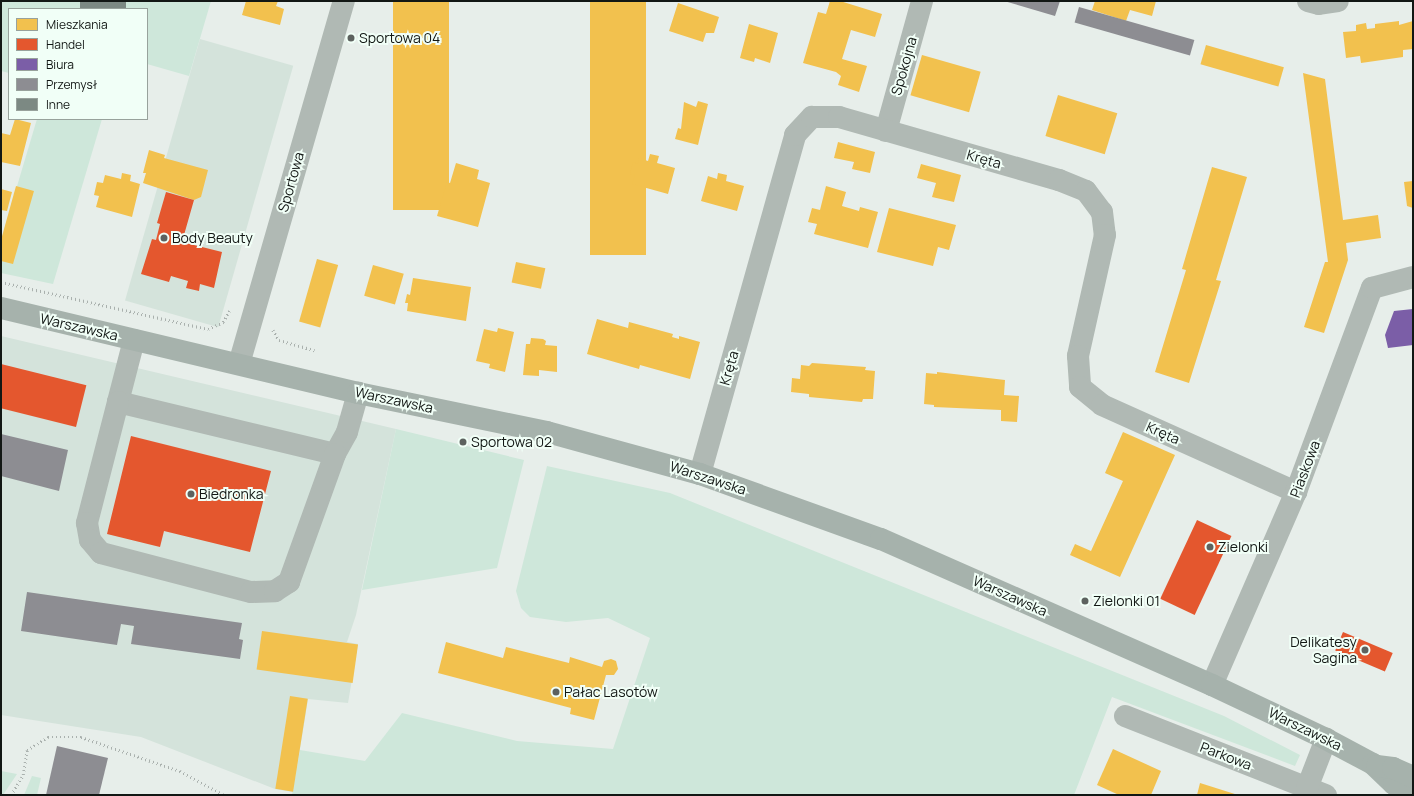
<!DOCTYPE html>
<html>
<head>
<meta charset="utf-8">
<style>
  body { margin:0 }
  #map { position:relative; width:1414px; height:796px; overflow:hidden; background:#e7eeea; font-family:Manrope,sans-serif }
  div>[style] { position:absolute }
  .built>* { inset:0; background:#d4e3db; transform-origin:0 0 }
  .green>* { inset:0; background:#cee7da }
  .homes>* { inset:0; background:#f2c14e; transform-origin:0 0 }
  .shops>* { inset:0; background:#e4572e; transform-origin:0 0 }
  .offices>* { inset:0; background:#7b5ea7 }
  .industry>* { inset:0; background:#8d8d92; transform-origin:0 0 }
  .building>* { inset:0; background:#7c8983; transform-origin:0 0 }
  .path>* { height:2.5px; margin-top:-1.25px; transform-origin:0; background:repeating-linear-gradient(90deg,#aab1ae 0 1px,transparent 0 4px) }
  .minor>* { height:22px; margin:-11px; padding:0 11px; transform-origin:11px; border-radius:11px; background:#b0b9b4 }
  .major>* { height:22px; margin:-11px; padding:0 11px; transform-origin:11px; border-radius:11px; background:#a6b2ac }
  .dots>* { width:11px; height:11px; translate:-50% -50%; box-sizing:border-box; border:2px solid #f1fff7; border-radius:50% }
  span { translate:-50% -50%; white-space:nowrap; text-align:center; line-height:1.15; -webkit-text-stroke:4px #f1fff7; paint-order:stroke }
  .poi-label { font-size:14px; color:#121714 }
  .left { translate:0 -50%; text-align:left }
  .right { translate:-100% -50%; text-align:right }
  .street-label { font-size:14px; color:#121714 }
  .frame { position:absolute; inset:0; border:2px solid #121714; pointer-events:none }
  .legend { position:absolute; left:8px; top:8px; width:140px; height:112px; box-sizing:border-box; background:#f1fff7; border:1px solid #98a29c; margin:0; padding:5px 7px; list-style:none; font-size:12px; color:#121714 }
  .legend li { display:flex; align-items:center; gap:8px; height:20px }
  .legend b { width:20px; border:1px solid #98a29c }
</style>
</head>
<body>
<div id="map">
  <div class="built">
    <div style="left:200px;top:39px;width:97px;height:272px;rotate:16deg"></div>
    <div style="clip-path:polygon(1px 336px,396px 429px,356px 615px,347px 642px,358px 644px,348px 703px,308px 699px,293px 792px,275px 789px,141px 737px,1px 715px)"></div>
  </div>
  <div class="green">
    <div style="clip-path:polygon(1px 1px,211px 1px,189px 76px,147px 64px,147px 9px,9px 9px,9px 73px,1px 71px)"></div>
    <div style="clip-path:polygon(37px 119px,102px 119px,53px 284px,1px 273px,1px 240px)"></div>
    <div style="clip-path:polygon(396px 429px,524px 460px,497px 568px,362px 590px)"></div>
    <div style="clip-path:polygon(547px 466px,670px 493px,1224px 716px,1300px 755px,1295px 766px,1112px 697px,1074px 795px,292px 795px,300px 750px,365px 761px,402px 713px,517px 741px,613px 749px,650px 638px,608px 618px,566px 622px,530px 617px,521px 608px,516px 591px)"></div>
    <div style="clip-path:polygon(1px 771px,17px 774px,3px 795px,1px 795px)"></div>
    <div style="clip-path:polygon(32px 776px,41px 778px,37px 795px,24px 795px)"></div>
  </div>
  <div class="homes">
    <div style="clip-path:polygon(246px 1px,278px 1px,276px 6px,284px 9px,280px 25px,242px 15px)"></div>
    <div style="left:393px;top:1px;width:56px;height:209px"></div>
    <div style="left:590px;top:1px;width:56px;height:254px"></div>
    <div style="clip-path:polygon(830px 1px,840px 1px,882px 14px,875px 37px,851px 30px,842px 59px,867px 66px,859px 92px,838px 85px,841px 76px,836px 72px,803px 63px,818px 12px,826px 14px)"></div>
    <div style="clip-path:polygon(1095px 1px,1156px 1px,1152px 16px,1130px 10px,1126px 21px,1092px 10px)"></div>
    <div style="clip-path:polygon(678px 3px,719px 17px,714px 33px,706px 33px,703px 42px,669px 31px)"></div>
    <div style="clip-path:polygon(1399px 21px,1399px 25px,1413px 21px,1413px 49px,1403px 50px,1403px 57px,1361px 63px,1360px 56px,1346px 58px,1343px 32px,1356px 31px,1356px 25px,1366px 23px,1367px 29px,1375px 28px,1375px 24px)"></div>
    <div style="clip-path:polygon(749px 24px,778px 33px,770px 63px,755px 58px,754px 62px,740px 58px)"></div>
    <div style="left:1206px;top:45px;width:81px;height:20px;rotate:16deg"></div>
    <div style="left:922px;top:55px;width:61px;height:42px;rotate:16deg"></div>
    <div style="clip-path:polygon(1303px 73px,1325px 79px,1343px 220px,1378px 215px,1381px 238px,1346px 243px,1348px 260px,1324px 333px,1304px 327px,1325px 262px,1328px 262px)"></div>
    <div style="left:1058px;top:95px;width:62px;height:43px;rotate:17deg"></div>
    <div style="clip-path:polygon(698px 101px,708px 104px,698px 145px,675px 139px,678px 128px,681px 129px,684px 102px,696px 107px)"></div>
    <div style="clip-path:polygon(15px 119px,31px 123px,20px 166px,1px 162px,1px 133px,10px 135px)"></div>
    <div style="clip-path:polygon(838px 142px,875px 152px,870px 173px,852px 169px,854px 162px,834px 158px)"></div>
    <div style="clip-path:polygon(149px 150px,165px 155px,164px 158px,208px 170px,201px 197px,194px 200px,143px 183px,146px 173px,143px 173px)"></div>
    <div style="clip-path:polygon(650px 154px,659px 156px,657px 163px,675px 168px,668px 194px,632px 184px,635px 175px,630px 174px,633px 162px,638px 164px,639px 158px,648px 161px)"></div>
    <div style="clip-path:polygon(456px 163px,479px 170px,477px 179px,490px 183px,478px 227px,437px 216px,447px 182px,450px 183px)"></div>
    <div style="clip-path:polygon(921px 164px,961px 175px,954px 202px,932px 197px,936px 183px,917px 178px)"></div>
    <div style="clip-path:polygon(1212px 167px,1247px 177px,1216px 280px,1221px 281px,1189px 383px,1155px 372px,1186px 270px,1182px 269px)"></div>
    <div style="clip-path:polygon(122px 173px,131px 175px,130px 181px,140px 184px,132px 217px,96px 207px,99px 196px,94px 195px,97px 182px,103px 183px,105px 175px,121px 179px)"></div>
    <div style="clip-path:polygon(718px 173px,727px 175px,726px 181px,744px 186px,737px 211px,701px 201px,708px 176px,717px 179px)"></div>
    <div style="clip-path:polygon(1413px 181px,1413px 208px,1407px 206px,1404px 182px)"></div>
    <div style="clip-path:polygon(16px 186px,34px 191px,13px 264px,1px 261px,1px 240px)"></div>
    <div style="clip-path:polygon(826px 186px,846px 192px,842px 206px,859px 211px,860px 207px,878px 212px,868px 248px,814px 234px,817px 224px,808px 222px,812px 208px,820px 210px)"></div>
    <div style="clip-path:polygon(1px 189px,12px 192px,7px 211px,1px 210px)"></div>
    <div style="clip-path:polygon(889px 208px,956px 225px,949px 250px,938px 247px,933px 266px,877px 252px)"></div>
    <div style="left:317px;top:259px;width:22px;height:65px;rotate:16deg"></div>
    <div style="left:516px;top:262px;width:30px;height:21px;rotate:12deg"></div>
    <div style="left:373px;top:265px;width:32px;height:32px;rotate:16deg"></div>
    <div style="clip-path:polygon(413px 278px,471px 287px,466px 321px,407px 311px,408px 303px,405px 303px,407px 294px,410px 295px)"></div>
    <div style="clip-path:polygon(597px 319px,628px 328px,629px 322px,673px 334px,672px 337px,679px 339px,679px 336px,700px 342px,690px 379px,640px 365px,639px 369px,587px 354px)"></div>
    <div style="clip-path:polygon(498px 328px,514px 332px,505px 372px,489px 368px,490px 364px,476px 361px,484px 329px,497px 332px)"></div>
    <div style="clip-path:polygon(531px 338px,543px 339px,546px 341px,545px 345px,557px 346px,557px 372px,539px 370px,539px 376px,523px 375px,526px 344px,530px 344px)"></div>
    <div style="clip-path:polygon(812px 363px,866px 367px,865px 370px,875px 371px,873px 399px,863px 399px,862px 402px,809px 397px,809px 394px,791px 392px,792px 378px,800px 379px,801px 365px,809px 366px)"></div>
    <div style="clip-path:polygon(937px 372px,1005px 380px,1004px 395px,1019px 396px,1017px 422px,1001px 421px,1001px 410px,934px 407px,934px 405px,924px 404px,926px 373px,937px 374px)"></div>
    <div style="clip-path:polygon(1123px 432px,1175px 455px,1120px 577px,1070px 555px,1075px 544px,1091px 551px,1123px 481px,1105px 473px)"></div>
    <div style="left:262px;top:631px;width:97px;height:39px;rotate:8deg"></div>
    <div style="clip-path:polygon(446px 642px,503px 658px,506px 647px,569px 663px,570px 657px,602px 667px,604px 661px,611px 659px,616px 661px,618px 669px,614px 675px,606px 675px,594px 720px,570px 714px,571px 708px,438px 673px)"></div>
    <div style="left:290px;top:696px;width:18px;height:94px;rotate:9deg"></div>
    <div style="clip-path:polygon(1113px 749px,1161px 771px,1151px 795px,1119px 795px,1097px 785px)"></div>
    <div style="clip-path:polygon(1200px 783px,1238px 795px,1197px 795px)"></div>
  </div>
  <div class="shops">
    <div style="clip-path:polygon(166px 192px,194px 200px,182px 242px,222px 252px,214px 288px,200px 284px,199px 291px,186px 288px,188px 281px,171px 276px,169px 282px,141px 274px,152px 239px,156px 240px,160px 224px,157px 223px)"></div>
    <div style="left:1px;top:364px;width:88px;height:43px;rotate:14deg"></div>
    <div style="clip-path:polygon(131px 436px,271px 471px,250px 552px,164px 531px,160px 547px,107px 534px)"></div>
    <div style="left:1197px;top:520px;width:38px;height:87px;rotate:25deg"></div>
    <div style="left:1343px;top:632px;width:54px;height:20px;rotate:23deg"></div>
  </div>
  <div class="offices">
    <div style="clip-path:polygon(1413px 309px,1413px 345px,1388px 348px,1385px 335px,1394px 311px)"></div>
  </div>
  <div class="industry">
    <div style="clip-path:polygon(1004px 1px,1060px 1px,1055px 16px)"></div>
    <div style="left:1079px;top:7px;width:120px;height:16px;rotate:16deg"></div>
    <div style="clip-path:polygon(1px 434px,68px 450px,59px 491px,1px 476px)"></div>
    <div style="clip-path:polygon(27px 592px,242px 623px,239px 639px,243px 640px,240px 659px,131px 644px,134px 626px,121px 624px,117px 645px,21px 631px)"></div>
    <div style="clip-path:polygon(57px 746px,108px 758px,99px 795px,46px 795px)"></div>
  </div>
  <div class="building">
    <div style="left:80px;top:1px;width:46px;height:8px"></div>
  </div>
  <div class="path">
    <div style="left:1px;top:282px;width:212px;rotate:12.8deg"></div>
    <div style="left:208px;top:329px;width:17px;rotate:-25deg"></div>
    <div style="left:223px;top:322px;width:13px;rotate:-61deg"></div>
    <div style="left:273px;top:330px;width:12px;rotate:59deg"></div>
    <div style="left:279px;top:340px;width:37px;rotate:16deg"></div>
    <div style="left:11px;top:795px;width:23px;rotate:-59deg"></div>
    <div style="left:23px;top:775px;width:25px;rotate:-81deg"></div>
    <div style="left:27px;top:750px;width:25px;rotate:-32deg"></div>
    <div style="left:48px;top:737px;width:33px"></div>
    <div style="left:81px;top:737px;width:105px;rotate:19deg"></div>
    <div style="left:180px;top:771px;width:50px;rotate:28.6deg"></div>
  </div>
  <div class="minor">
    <div style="left:1308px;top:1px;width:11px;rotate:15deg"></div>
    <div style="left:1319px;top:4px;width:19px;rotate:-9deg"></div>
    <div style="left:886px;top:131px;width:135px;rotate:-74.5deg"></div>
    <div style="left:134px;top:340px;width:64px;rotate:104.5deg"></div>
    <div style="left:118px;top:402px;width:223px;rotate:13.5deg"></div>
    <div style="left:335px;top:454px;width:25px;rotate:-61deg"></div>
    <div style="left:347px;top:432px;width:41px;rotate:-74.2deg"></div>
    <div style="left:239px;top:364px;width:378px;rotate:-73.9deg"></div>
    <div style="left:118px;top:402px;width:125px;rotate:104.4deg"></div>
    <div style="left:87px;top:523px;width:17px;rotate:80deg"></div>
    <div style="left:90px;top:540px;width:17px;rotate:50deg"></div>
    <div style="left:101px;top:553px;width:155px;rotate:14.6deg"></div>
    <div style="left:251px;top:592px;width:24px;rotate:-2deg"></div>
    <div style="left:275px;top:591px;width:17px;rotate:-33deg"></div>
    <div style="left:289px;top:582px;width:136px;rotate:-70.2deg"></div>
    <div style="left:700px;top:474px;width:352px;rotate:-74.3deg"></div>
    <div style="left:795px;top:135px;width:25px;rotate:-47deg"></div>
    <div style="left:812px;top:117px;width:27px"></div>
    <div style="left:839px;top:117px;width:229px;rotate:16deg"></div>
    <div style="left:1059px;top:180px;width:29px;rotate:22deg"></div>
    <div style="left:1086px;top:191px;width:26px;rotate:53deg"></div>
    <div style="left:1102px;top:212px;width:23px;rotate:83deg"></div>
    <div style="left:1105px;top:235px;width:124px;rotate:102.6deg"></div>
    <div style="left:1078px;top:356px;width:31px;rotate:86deg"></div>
    <div style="left:1080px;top:387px;width:28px;rotate:39deg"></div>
    <div style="left:1102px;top:405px;width:213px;rotate:24.2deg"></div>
    <div style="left:1212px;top:685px;width:210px;rotate:-66.5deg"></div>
    <div style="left:1296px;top:492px;width:218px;rotate:-69.6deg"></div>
    <div style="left:1372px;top:288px;width:42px;rotate:-15deg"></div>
    <div style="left:1125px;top:716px;width:216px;rotate:21.5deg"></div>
    <div style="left:1307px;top:788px;width:53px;rotate:-68.8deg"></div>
  </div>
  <div class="major">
    <div style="left:1px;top:308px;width:367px;rotate:13.4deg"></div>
    <div style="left:358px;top:393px;width:193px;rotate:11.7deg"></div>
    <div style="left:547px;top:432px;width:159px;rotate:15.4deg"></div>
    <div style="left:700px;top:474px;width:192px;rotate:19.8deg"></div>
    <div style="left:881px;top:539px;width:362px;rotate:23.8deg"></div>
    <div style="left:1212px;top:685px;width:126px;rotate:25.3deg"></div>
    <div style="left:1326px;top:739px;width:53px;rotate:28deg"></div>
    <div style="left:1373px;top:764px;width:29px;rotate:44deg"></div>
    <div style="left:1394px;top:784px;width:21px;rotate:31deg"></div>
    <div style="left:1377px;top:766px;width:16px;rotate:7deg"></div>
    <div style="left:1393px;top:768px;width:22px;rotate:24deg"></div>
  </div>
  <div class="dots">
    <div style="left:351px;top:38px;background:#5d625f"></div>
    <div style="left:164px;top:238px;background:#5d625f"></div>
    <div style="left:463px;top:442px;background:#5d625f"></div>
    <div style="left:191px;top:494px;background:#5d625f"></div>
    <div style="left:1210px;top:547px;background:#5d625f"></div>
    <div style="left:1085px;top:601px;background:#5d625f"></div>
    <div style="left:1365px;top:650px;background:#5d625f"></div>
    <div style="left:556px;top:692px;background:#5d625f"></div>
  </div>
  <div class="poi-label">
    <span class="left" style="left:359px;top:38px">Sportowa 04</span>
    <span class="left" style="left:172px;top:238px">Body Beauty</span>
    <span class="left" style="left:471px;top:442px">Sportowa 02</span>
    <span class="left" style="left:199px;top:494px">Biedronka</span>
    <span class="left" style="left:1218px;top:547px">Zielonki</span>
    <span class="left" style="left:1093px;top:601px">Zielonki 01</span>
    <span class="right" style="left:1357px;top:650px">Delikatesy<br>Sagina</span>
    <span class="left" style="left:564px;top:692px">Pałac Lasotów</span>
  </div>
  <div class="street-label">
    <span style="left:904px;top:66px;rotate:-74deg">Spokojna</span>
    <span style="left:984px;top:159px;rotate:16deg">Kręta</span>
    <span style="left:291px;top:182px;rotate:-74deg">Sportowa</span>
    <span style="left:79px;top:327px;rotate:13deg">Warszawska</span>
    <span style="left:729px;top:368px;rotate:-74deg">Kręta</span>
    <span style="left:394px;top:400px;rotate:12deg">Warszawska</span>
    <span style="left:1163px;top:433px;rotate:24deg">Kręta</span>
    <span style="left:1305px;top:469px;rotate:-69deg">Piaskowa</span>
    <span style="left:708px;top:478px;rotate:18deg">Warszawska</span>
    <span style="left:1010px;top:596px;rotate:24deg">Warszawska</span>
    <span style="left:1305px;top:729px;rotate:26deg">Warszawska</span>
    <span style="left:1226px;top:756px;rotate:21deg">Parkowa</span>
  </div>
  <div class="frame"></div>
  <ul class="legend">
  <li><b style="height:11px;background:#f2c14e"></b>Mieszkania</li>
  <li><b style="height:11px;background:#e4572e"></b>Handel</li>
  <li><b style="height:11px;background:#7b5ea7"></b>Biura</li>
  <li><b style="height:11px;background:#8d8d92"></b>Przemysł</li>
  <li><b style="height:11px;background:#7c8983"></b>Inne</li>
  </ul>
</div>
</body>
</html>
